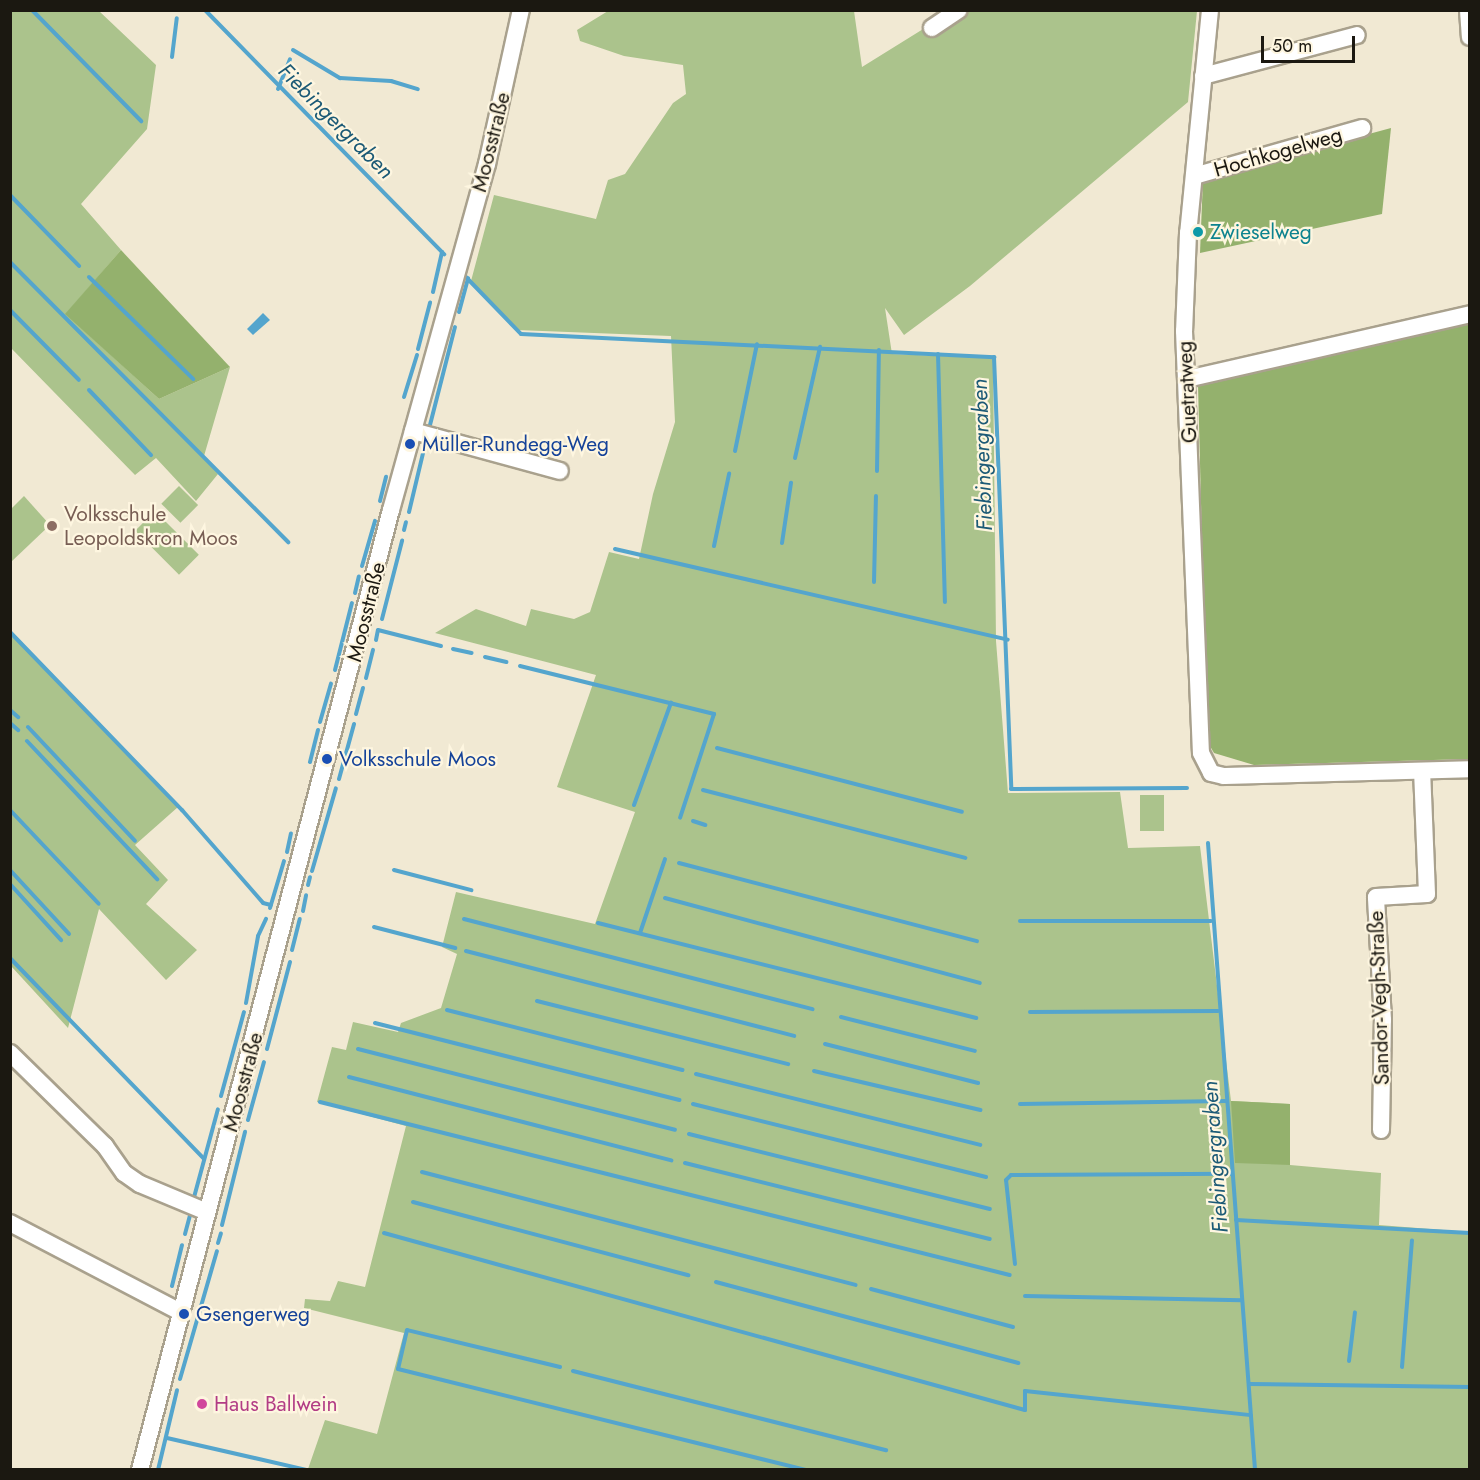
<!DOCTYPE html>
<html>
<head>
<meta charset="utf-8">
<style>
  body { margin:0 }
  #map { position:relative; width:1480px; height:1480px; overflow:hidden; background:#f1e9d3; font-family:Jost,sans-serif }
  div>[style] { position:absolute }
  .green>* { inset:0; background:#abc38c; transform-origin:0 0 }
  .forest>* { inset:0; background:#94b16d }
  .water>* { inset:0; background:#54a5cd }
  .stream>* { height:4px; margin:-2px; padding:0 2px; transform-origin:2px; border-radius:2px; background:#54a5cd }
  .roads { filter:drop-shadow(2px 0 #a9a18d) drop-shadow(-2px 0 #a9a18d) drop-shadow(0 2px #a9a18d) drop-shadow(0 -2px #a9a18d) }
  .minor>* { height:16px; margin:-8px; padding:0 8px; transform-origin:8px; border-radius:8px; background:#fff }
  .dots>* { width:16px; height:16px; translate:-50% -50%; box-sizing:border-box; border:3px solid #fef6e0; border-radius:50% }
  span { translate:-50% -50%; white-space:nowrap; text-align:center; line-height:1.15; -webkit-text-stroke:4.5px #fef6e0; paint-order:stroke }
  .street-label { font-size:21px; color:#1b1811 }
  .culture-label { font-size:21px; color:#0d838f }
  .left { translate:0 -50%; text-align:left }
  .transit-label { font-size:21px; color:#164399 }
  .education-label { font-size:21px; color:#785e54 }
  .hotel-label { font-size:21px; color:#b23c85 }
  .water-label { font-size:22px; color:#1c5a76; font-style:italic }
  .frame { position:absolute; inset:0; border:12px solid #1b1811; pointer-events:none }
  .scale { position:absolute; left:1261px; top:36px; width:94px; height:27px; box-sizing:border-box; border:3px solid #1b1811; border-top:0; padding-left:8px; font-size:18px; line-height:21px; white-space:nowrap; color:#1b1811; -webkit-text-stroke:4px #fef6e0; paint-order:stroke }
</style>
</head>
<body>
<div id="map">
  <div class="green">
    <div style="clip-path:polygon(11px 11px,99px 11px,156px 65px,147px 129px,81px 204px,121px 250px,66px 314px,159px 399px,230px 367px,204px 456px,218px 474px,196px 501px,156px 458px,135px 475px,11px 348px)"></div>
    <div style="clip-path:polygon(608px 11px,854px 11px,862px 67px,928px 26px,934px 34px,970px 11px,1197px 11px,1188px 102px,970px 286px,904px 335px,885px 308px,892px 354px,993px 358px,996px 641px,1008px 793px,1120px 792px,1128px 848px,1200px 846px,1231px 1101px,1290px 1104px,1290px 1165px,1381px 1173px,1379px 1225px,1469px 1232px,1469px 1469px,308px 1469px,325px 1420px,377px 1434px,404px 1333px,304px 1308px,305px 1299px,330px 1301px,338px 1281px,365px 1287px,406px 1126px,317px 1102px,332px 1047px,346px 1050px,353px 1022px,398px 1032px,401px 1023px,441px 1008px,457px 954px,442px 947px,456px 892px,595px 924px,635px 812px,557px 787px,596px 675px,435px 633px,476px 609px,526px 626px,531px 609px,574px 619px,590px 612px,609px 552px,639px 559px,653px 494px,675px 422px,671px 336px,517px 330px,471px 281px,494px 195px,596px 219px,608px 180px,625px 174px,673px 103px,686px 94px,683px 65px,624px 56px,580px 41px,577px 30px)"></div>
    <div style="left:179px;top:486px;width:27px;height:25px;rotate:45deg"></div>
    <div style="clip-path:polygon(24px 496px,50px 525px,11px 562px,11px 509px)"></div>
    <div style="left:155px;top:511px;width:62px;height:28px;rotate:45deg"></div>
    <div style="clip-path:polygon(11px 631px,178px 807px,135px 845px,168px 880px,146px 904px,197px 950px,166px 980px,99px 909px,68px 1028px,11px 966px)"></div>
    <div style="left:1140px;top:795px;width:24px;height:36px"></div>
  </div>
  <div class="forest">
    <div style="clip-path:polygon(1391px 128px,1382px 214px,1200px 253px,1203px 179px)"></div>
    <div style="clip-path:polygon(121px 250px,230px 367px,159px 399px,65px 314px)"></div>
    <div style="clip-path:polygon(1469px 321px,1469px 759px,1254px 765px,1214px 753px,1207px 741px,1198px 384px)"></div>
    <div style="clip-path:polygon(1231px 1101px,1290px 1104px,1290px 1165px,1235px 1163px)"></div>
  </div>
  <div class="water">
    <div style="clip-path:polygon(263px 313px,270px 320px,253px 335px,247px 329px)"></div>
  </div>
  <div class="stream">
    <div style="left:32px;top:10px;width:156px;rotate:45.5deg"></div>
    <div style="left:205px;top:10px;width:342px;rotate:45.6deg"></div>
    <div style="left:293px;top:50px;width:55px;rotate:30.8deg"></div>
    <div style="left:340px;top:78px;width:51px;rotate:3.4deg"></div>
    <div style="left:391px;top:81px;width:28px;rotate:17deg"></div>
    <div style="left:172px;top:57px;width:39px;rotate:-83deg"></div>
    <div style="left:278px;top:89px;width:32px;rotate:-68deg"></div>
    <div style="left:10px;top:195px;width:99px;rotate:45.8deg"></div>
    <div style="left:10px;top:262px;width:395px;rotate:45.2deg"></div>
    <div style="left:463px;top:274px;width:83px;rotate:46deg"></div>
    <div style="left:521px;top:334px;width:474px;rotate:2.8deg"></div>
    <div style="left:994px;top:357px;width:432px;rotate:87.7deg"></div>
    <div style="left:1011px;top:789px;width:176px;rotate:-0.3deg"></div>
    <div style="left:89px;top:277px;width:146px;rotate:44.4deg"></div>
    <div style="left:433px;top:292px;width:41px;rotate:-77.3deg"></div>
    <div style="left:10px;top:310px;width:98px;rotate:45.4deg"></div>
    <div style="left:459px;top:312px;width:35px;rotate:-75deg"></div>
    <div style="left:418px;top:349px;width:48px;rotate:-75.4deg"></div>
    <div style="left:938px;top:354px;width:248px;rotate:88.4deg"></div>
    <div style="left:89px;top:390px;width:90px;rotate:46.4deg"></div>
    <div style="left:404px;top:397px;width:44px;rotate:-72.8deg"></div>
    <div style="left:430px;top:425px;width:101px;rotate:-75.7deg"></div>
    <div style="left:735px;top:451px;width:109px;rotate:-78.4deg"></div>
    <div style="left:795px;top:458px;width:114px;rotate:-77.3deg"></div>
    <div style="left:877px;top:471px;width:121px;rotate:-89.1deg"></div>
    <div style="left:380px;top:501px;width:25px;rotate:-76deg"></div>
    <div style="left:409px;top:512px;width:69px;rotate:-76.6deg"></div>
    <div style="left:404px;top:530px;width:8px;rotate:-76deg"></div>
    <div style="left:782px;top:543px;width:61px;rotate:-81.5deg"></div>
    <div style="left:714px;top:546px;width:74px;rotate:-78.2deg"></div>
    <div style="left:615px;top:549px;width:403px;rotate:13deg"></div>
    <div style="left:362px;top:566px;width:47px;rotate:-73.9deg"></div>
    <div style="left:874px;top:582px;width:86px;rotate:-88.7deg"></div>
    <div style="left:355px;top:593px;width:17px;rotate:-77deg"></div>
    <div style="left:382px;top:619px;width:81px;rotate:-75.6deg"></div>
    <div style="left:10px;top:632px;width:248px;rotate:46deg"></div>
    <div style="left:182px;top:810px;width:123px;rotate:48.9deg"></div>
    <div style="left:263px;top:903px;width:8px;rotate:14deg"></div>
    <div style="left:376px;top:640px;width:10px;rotate:-79deg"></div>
    <div style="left:378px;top:630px;width:65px;rotate:14.3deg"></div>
    <div style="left:453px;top:649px;width:19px;rotate:12deg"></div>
    <div style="left:485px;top:657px;width:22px;rotate:13deg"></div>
    <div style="left:520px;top:666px;width:200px;rotate:13.9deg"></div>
    <div style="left:714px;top:714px;width:109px;rotate:108.1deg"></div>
    <div style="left:335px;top:670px;width:69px;rotate:-75.8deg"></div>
    <div style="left:366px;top:678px;width:29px;rotate:-76deg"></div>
    <div style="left:10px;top:710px;width:11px;rotate:41deg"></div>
    <div style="left:356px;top:714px;width:27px;rotate:-75deg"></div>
    <div style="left:320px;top:722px;width:40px;rotate:-74deg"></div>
    <div style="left:10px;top:723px;width:11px;rotate:41deg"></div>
    <div style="left:28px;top:727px;width:156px;rotate:46.8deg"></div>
    <div style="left:27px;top:741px;width:190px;rotate:46.7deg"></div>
    <div style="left:717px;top:748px;width:253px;rotate:14.6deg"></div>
    <div style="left:310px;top:762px;width:33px;rotate:-76deg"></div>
    <div style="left:339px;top:779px;width:57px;rotate:-74.7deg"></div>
    <div style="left:703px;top:790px;width:271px;rotate:14.5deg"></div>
    <div style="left:634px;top:805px;width:109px;rotate:-70.1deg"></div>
    <div style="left:10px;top:810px;width:129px;rotate:46.6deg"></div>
    <div style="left:693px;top:821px;width:13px;rotate:18deg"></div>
    <div style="left:1208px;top:843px;width:629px;rotate:85.71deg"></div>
    <div style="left:287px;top:852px;width:19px;rotate:-78deg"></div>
    <div style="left:679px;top:863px;width:308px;rotate:14.7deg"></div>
    <div style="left:10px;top:870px;width:87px;rotate:47.3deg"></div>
    <div style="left:394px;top:870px;width:80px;rotate:14.6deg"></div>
    <div style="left:312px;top:871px;width:86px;rotate:-73.9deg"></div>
    <div style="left:10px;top:884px;width:76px;rotate:47.7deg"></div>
    <div style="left:308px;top:885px;width:8px;rotate:-76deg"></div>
    <div style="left:665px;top:898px;width:326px;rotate:15.1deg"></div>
    <div style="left:270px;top:908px;width:49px;rotate:-73.4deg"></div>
    <div style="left:303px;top:911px;width:16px;rotate:-79deg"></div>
    <div style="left:464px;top:919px;width:360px;rotate:14.5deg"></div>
    <div style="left:1020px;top:921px;width:191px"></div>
    <div style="left:598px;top:923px;width:390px;rotate:14.1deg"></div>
    <div style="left:374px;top:927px;width:84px;rotate:14.5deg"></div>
    <div style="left:640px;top:933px;width:78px;rotate:-71.3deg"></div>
    <div style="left:292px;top:950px;width:32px;rotate:-76deg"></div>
    <div style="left:466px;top:951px;width:339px;rotate:14.5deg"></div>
    <div style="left:10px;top:958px;width:279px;rotate:46deg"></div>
    <div style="left:537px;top:1001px;width:259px;rotate:14.1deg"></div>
    <div style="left:246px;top:1003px;width:68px;rotate:-79.8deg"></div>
    <div style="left:258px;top:936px;width:19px;rotate:-65deg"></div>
    <div style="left:447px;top:1010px;width:243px;rotate:14.3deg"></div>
    <div style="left:1030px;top:1012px;width:188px;rotate:-0.3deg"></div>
    <div style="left:841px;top:1017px;width:138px;rotate:14.2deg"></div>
    <div style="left:375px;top:1023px;width:314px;rotate:14.2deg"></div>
    <div style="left:825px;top:1044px;width:158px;rotate:14.3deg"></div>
    <div style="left:267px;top:1049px;width:90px;rotate:-75.2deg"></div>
    <div style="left:358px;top:1049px;width:327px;rotate:14.3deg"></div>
    <div style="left:814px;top:1071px;width:171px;rotate:13.2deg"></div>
    <div style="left:696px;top:1074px;width:293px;rotate:14deg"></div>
    <div style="left:349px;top:1077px;width:333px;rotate:14.5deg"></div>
    <div style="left:221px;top:1096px;width:87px;rotate:-74.7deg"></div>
    <div style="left:320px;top:1102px;width:711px;rotate:14.08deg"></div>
    <div style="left:693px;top:1104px;width:302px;rotate:14deg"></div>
    <div style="left:1020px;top:1104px;width:206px;rotate:-0.8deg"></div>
    <div style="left:248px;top:1120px;width:60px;rotate:-74.6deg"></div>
    <div style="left:689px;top:1134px;width:310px;rotate:14deg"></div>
    <div style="left:685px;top:1163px;width:314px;rotate:14deg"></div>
    <div style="left:422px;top:1172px;width:448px;rotate:14.6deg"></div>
    <div style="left:193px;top:1201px;width:95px;rotate:-74.8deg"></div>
    <div style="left:413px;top:1202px;width:285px;rotate:14.9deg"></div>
    <div style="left:1236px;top:1220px;width:234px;rotate:3.2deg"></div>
    <div style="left:222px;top:1225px;width:96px;rotate:-76.1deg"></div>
    <div style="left:384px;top:1233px;width:665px;rotate:15.44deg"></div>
    <div style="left:1025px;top:1410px;width:19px;rotate:-90deg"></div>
    <div style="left:1025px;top:1391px;width:227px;rotate:6.1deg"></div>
    <div style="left:185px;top:1234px;width:24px;rotate:-75deg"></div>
    <div style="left:218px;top:1243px;width:10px;rotate:-73deg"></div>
    <div style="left:1015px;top:1264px;width:84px;rotate:-96.1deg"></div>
    <div style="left:1006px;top:1180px;width:7px;rotate:-45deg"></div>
    <div style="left:1011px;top:1175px;width:221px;rotate:-0.3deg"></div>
    <div style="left:716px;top:1282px;width:313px;rotate:15deg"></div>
    <div style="left:172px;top:1286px;width:42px;rotate:-76.3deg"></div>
    <div style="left:871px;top:1289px;width:147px;rotate:15deg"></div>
    <div style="left:1025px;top:1296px;width:217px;rotate:1.1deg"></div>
    <div style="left:1349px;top:1361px;width:49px;rotate:-83deg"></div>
    <div style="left:560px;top:1367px;width:157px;rotate:-166.4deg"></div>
    <div style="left:407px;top:1330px;width:40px;rotate:103deg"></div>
    <div style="left:398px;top:1369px;width:421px;rotate:13.9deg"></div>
    <div style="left:1402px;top:1367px;width:127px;rotate:-85.5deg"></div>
    <div style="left:573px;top:1371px;width:323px;rotate:14.2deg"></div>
    <div style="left:180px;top:1379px;width:133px;rotate:-73.9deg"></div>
    <div style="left:1249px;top:1384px;width:221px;rotate:0.8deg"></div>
    <div style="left:167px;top:1438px;width:144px;rotate:12.9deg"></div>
    <div style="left:158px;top:1470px;width:82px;rotate:-76.6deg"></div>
  </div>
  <div class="roads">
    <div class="minor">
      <div style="left:1210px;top:10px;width:224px;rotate:95.6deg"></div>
      <div style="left:1188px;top:233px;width:98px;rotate:92.3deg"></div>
      <div style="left:1184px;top:331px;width:422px;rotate:87.7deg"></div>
      <div style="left:1201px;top:753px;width:22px;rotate:63deg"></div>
      <div style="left:1211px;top:773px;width:13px;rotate:13deg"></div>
      <div style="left:1224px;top:776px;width:246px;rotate:-1.6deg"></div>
      <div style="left:1468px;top:10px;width:27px;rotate:86deg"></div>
      <div style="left:932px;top:28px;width:32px;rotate:-34deg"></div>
      <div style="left:1203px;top:76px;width:159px;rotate:-14.9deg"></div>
      <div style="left:1194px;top:176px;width:175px;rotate:-15.9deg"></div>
      <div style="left:1187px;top:379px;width:290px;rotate:-12.9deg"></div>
      <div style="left:413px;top:431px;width:152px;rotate:15.2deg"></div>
      <div style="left:10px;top:1053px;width:133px;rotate:44.4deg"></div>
      <div style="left:105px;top:1146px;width:33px;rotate:55deg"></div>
      <div style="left:124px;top:1173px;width:19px;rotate:35deg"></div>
      <div style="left:140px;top:1184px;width:73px;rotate:22.7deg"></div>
      <div style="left:1381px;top:1130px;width:110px;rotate:-89deg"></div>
      <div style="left:1383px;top:1020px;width:123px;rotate:-93.3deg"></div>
      <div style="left:1376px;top:897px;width:51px;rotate:-3.4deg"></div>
      <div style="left:1427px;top:894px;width:123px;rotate:-92.3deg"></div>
      <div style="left:10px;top:1223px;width:192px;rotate:27.6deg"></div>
      <div style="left:140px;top:1470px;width:992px;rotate:-75.35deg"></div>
      <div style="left:391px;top:510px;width:359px;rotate:-74.5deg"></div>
      <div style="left:487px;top:164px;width:158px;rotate:-77.6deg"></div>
    </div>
  </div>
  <div class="dots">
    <div style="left:1198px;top:232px;background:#0f9aa8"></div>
    <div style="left:410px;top:444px;background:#1a4fb4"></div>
    <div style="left:52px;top:526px;background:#8d6e63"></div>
    <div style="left:327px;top:759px;background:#1a4fb4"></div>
    <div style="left:184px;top:1314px;background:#1a4fb4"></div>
    <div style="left:202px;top:1404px;background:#d1479c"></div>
  </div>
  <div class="street-label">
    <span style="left:491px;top:142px;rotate:-76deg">Moosstraße</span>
    <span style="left:1278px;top:152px;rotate:-16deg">Hochkogelweg</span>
    <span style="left:1187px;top:392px;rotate:-93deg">Guetratweg</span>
    <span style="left:366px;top:612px;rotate:-76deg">Moosstraße</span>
    <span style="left:1379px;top:998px;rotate:-92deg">Sandor-Vegh-Straße</span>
    <span style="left:243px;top:1082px;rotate:-75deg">Moosstraße</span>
  </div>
  <div class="culture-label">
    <span class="left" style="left:1210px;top:232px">Zwieselweg</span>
  </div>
  <div class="transit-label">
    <span class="left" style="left:422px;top:444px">Müller-Rundegg-Weg</span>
    <span class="left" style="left:339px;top:759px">Volksschule Moos</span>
    <span class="left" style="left:196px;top:1314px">Gsengerweg</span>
  </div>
  <div class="education-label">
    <span class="left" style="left:64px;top:526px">Volksschule<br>Leopoldskron Moos</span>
  </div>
  <div class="hotel-label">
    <span class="left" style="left:214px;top:1404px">Haus Ballwein</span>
  </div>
  <div class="water-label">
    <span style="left:336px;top:121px;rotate:45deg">Fiebingergraben</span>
    <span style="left:982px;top:455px;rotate:-92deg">Fiebingergraben</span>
    <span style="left:1215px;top:1157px;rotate:-94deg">Fiebingergraben</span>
  </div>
  <div class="frame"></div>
  <div class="scale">50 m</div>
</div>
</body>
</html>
